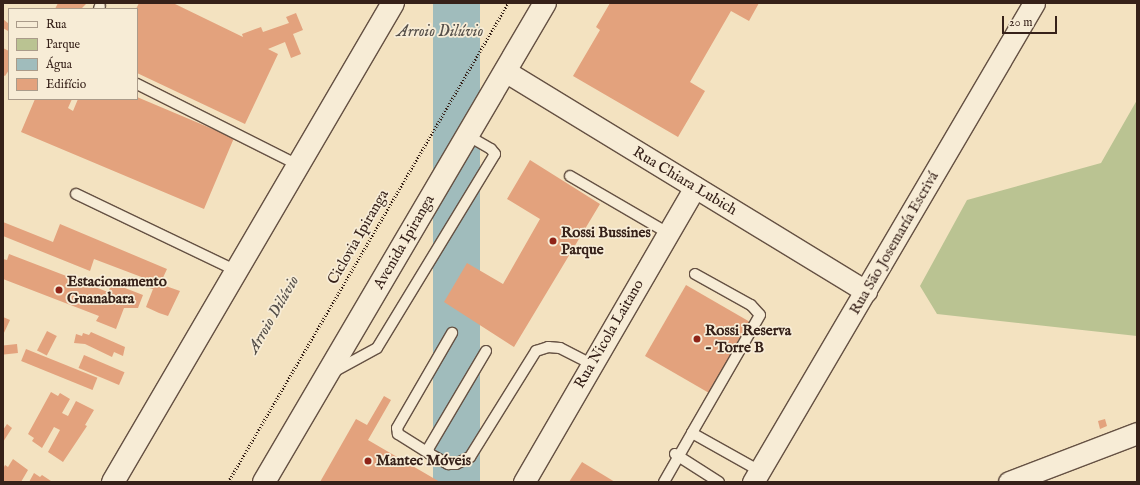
<!DOCTYPE html>
<html>
<head>
<meta charset="utf-8">
<style>
  body { margin:0 }
  #map { position:relative; width:1140px; height:485px; overflow:hidden; background:#f3e2c0; font-family:"IM FELL English",serif }
  div>[style] { position:absolute }
  .green>* { inset:0; background:#bac392 }
  .water>* { inset:0; background:#a0bcbc; transform-origin:0 0 }
  .building>* { inset:0; background:#e3a27d; transform-origin:0 0 }
  .path>* { height:2.5px; margin-top:-1.25px; transform-origin:0; background:repeating-linear-gradient(90deg,#362119 0 1px,transparent 0 3px) }
  .roads { filter:drop-shadow(1px 0 #655143) drop-shadow(-1px 0 #655143) drop-shadow(0 1px #655143) drop-shadow(0 -1px #655143) }
  .lane>* { height:10px; margin:-5px; padding:0 5px; transform-origin:5px; border-radius:5px; background:#f7ecd6 }
  .street>* { height:21px; margin:-10.5px; padding:0 10.5px; transform-origin:10.5px; border-radius:10.5px; background:#f7ecd6 }
  .secondary>* { height:22px; margin:-11px; padding:0 11px; transform-origin:11px; border-radius:11px; background:#f7ecd6 }
  .dots>* { width:11px; height:11px; translate:-50% -50%; box-sizing:border-box; border:2px solid #f7ecd6; border-radius:50% }
  span { translate:-50% -50%; white-space:nowrap; text-align:center; line-height:1.15; -webkit-text-stroke:3.5px #f7ecd6; paint-order:stroke }
  .street-label { font-size:15px; color:#362119 }
  .poi-label { font-size:15px; color:#362119; font-weight:700 }
  .left { translate:0 -50%; text-align:left }
  .water-label { font-size:16px; color:#56504a; font-style:italic }
  .frame { position:absolute; inset:0; border:4px solid #362119; pointer-events:none }
  .legend { position:absolute; left:8px; top:8px; width:130px; height:92px; box-sizing:border-box; background:#f7ecd6; border:1px solid #aa9b8a; margin:0; padding:5px 7px; list-style:none; font-size:12px; color:#362119 }
  .legend li { display:flex; align-items:center; gap:8px; height:20px }
  .legend b { width:20px; border:1px solid #aa9b8a }
  .scale { position:absolute; left:1002px; top:16px; width:55px; height:18px; box-sizing:border-box; border:2px solid #362119; border-top:0; padding-left:5px; font-size:12px; line-height:14px; white-space:nowrap; color:#362119; -webkit-text-stroke:3px #f7ecd6; paint-order:stroke }
</style>
</head>
<body>
<div id="map">
  <div class="green">
    <div style="clip-path:polygon(1137px 100px,1137px 336px,937px 314px,920px 286px,967px 200px,1101px 163px)"></div>
  </div>
  <div class="water">
    <div style="left:433px;top:3px;width:47px;height:554px"></div>
  </div>
  <div class="building">
    <div style="clip-path:polygon(58px 3px,87px 3px,81px 9px,55px 9px)"></div>
    <div style="clip-path:polygon(139px 3px,173px 3px,243px 37px,242px 34px,261px 27px,263px 32px,289px 23px,286px 17px,296px 13px,303px 30px,293px 34px,301px 54px,291px 58px,285px 42px,268px 49px,278px 54px,245px 124px,137px 73px,136px 9px)"></div>
    <div style="clip-path:polygon(610px 3px,759px 3px,749px 21px,731px 11px,690px 82px,705px 91px,678px 137px,573px 76px,600px 30px,596px 27px)"></div>
    <div style="clip-path:polygon(3px 19px,9px 24px,8px 31px,3px 28px)"></div>
    <div style="clip-path:polygon(3px 48px,9px 51px,9px 70px,5px 76px,3px 75px)"></div>
    <div style="clip-path:polygon(137px 97px,234px 138px,204px 209px,21px 132px,35px 99px,72px 99px,68px 108px,73px 111px,78px 99px)"></div>
    <div style="clip-path:polygon(530px 160px,600px 204px,514px 347px,444px 302px,467px 263px,503px 284px,540px 219px,507px 199px)"></div>
    <div style="clip-path:polygon(3px 222px,53px 242px,60px 224px,167px 269px,160px 284px,180px 291px,168px 316px,159px 313px,146px 307px,153px 289px,149px 288px,152px 281px,94px 259px,90px 271px,3px 236px)"></div>
    <div style="clip-path:polygon(9px 254px,108px 292px,112px 283px,143px 295px,138px 308px,124px 308px,116px 329px,96px 321px,99px 316px,3px 279px,3px 259px,7px 260px)"></div>
    <div style="left:686px;top:285px;width:75px;height:82px;rotate:30deg"></div>
    <div style="clip-path:polygon(3px 317px,10px 320px,3px 335px)"></div>
    <div style="left:47px;top:331px;width:11px;height:22px;rotate:27deg"></div>
    <div style="clip-path:polygon(91px 332px,125px 347px,123px 356px,114px 352px,112px 357px,85px 344px,74px 343px,76px 334px,82px 336px,83px 333px,89px 335px)"></div>
    <div style="left:17px;top:344px;width:9px;height:14px;rotate:84deg"></div>
    <div style="left:26px;top:349px;width:77px;height:13px;rotate:22deg"></div>
    <div style="left:84px;top:355px;width:44px;height:14px;rotate:23deg"></div>
    <div style="clip-path:polygon(51px 392px,58px 396px,60px 393px,70px 399px,62px 413px,68px 416px,76px 401px,94px 410px,85px 425px,87px 426px,63px 462px,48px 452px,60px 430px,54px 427px,42px 448px,32px 441px,34px 438px,28px 434px)"></div>
    <div style="clip-path:polygon(384px 396px,391px 400px,368px 440px,440px 482px,320px 482px,356px 419px,367px 425px)"></div>
    <div style="clip-path:polygon(1105px 419px,1107px 426px,1100px 429px,1098px 421px)"></div>
    <div style="clip-path:polygon(7px 424px,12px 428px,3px 442px,3px 430px)"></div>
    <div style="clip-path:polygon(13px 459px,28px 470px,21px 482px,3px 482px,3px 469px,5px 465px,8px 467px)"></div>
    <div style="clip-path:polygon(582px 462px,615px 482px,569px 482px)"></div>
    <div style="clip-path:polygon(34px 473px,40px 477px,42px 475px,51px 481px,29px 482px)"></div>
  </div>
  <div class="path">
    <div style="left:228px;top:482px;width:555px;rotate:-59.69deg"></div>
  </div>
  <div class="roads">
    <div class="lane">
      <div style="left:99px;top:9px;width:3px;rotate:-72deg"></div>
      <div style="left:137px;top:84px;width:180px;rotate:26.7deg"></div>
      <div style="left:570px;top:176px;width:113px;rotate:30.2deg"></div>
      <div style="left:76px;top:194px;width:178px;rotate:25.6deg"></div>
      <div style="left:695px;top:274px;width:64px;rotate:29deg"></div>
      <div style="left:751px;top:305px;width:13px;rotate:48deg"></div>
      <div style="left:760px;top:315px;width:136px;rotate:120deg"></div>
      <div style="left:692px;top:433px;width:78px;rotate:29.2deg"></div>
      <div style="left:486px;top:351px;width:114px;rotate:120.6deg"></div>
      <div style="left:428px;top:449px;width:5px;rotate:68deg"></div>
      <div style="left:430px;top:454px;width:21px;rotate:29deg"></div>
      <div style="left:448px;top:464px;width:8px"></div>
      <div style="left:456px;top:464px;width:16px;rotate:-27deg"></div>
      <div style="left:470px;top:457px;width:125px;rotate:-58.1deg"></div>
      <div style="left:536px;top:351px;width:13px;rotate:-18deg"></div>
      <div style="left:548px;top:347px;width:12px;rotate:5deg"></div>
      <div style="left:560px;top:348px;width:36px;rotate:27deg"></div>
      <div style="left:333px;top:372px;width:50px;rotate:-28.6deg"></div>
      <div style="left:377px;top:348px;width:227px;rotate:-58.7deg"></div>
      <div style="left:495px;top:154px;width:6px;rotate:-129deg"></div>
      <div style="left:491px;top:149px;width:28px;rotate:-150deg"></div>
      <div style="left:430px;top:454px;width:38px;rotate:-148deg"></div>
      <div style="left:398px;top:434px;width:6px;rotate:-99deg"></div>
      <div style="left:397px;top:428px;width:110px;rotate:-59.9deg"></div>
      <div style="left:675px;top:454px;width:52px;rotate:32.5deg"></div>
      <div style="left:664px;top:482px;width:56px;rotate:-60.3deg"></div>
    </div>
    <div class="street">
      <div style="left:505px;top:71px;width:423px;rotate:31.4deg"></div>
      <div style="left:524px;top:482px;width:341px;rotate:-59.9deg"></div>
      <div style="left:753px;top:482px;width:555px;rotate:-59.6deg"></div>
      <div style="left:1009px;top:482px;width:137px;rotate:-20.9deg"></div>
    </div>
    <div class="secondary">
      <div style="left:113px;top:482px;width:555px;rotate:-59.69deg"></div>
      <div style="left:264px;top:482px;width:555px;rotate:-59.6deg"></div>
    </div>
  </div>
  <div class="dots">
    <div style="left:553px;top:241px;background:#8f2418"></div>
    <div style="left:59px;top:290px;background:#8f2418"></div>
    <div style="left:697px;top:339px;background:#8f2418"></div>
    <div style="left:368px;top:461px;background:#8f2418"></div>
  </div>
  <div class="street-label">
    <span style="left:685px;top:181px;rotate:31deg">Rua Chiara Lubich</span>
    <span style="left:358px;top:237px;rotate:-60deg">Ciclovia Ipiranga</span>
    <span style="left:404px;top:242px;rotate:-60deg">Avenida Ipiranga</span>
    <span style="left:894px;top:243px;rotate:-60deg">Rua São Josemaría Escrivá</span>
    <span style="left:609px;top:334px;rotate:-60deg">Rua Nicola Laitano</span>
  </div>
  <div class="poi-label">
    <span class="left" style="left:561px;top:241px">Rossi Bussines<br>Parque</span>
    <span class="left" style="left:67px;top:290px">Estacionamento<br>Guanabara</span>
    <span class="left" style="left:705px;top:339px">Rossi Reserva<br>- Torre B</span>
    <span class="left" style="left:376px;top:461px">Mantec Móveis</span>
  </div>
  <div class="water-label">
    <span style="left:440px;top:32px">Arroio Dilúvio</span>
    <span style="left:274px;top:315px;rotate:-60deg">Arroio Dilúvio</span>
  </div>
  <div class="frame"></div>
  <ul class="legend">
  <li><b style="height:5px;background:#f7ecd6"></b>Rua</li>
  <li><b style="height:11px;background:#bac392"></b>Parque</li>
  <li><b style="height:11px;background:#a0bcbc"></b>Água</li>
  <li><b style="height:11px;background:#e3a27d"></b>Edifício</li>
  </ul>
  <div class="scale">20 m</div>
</div>
</body>
</html>
